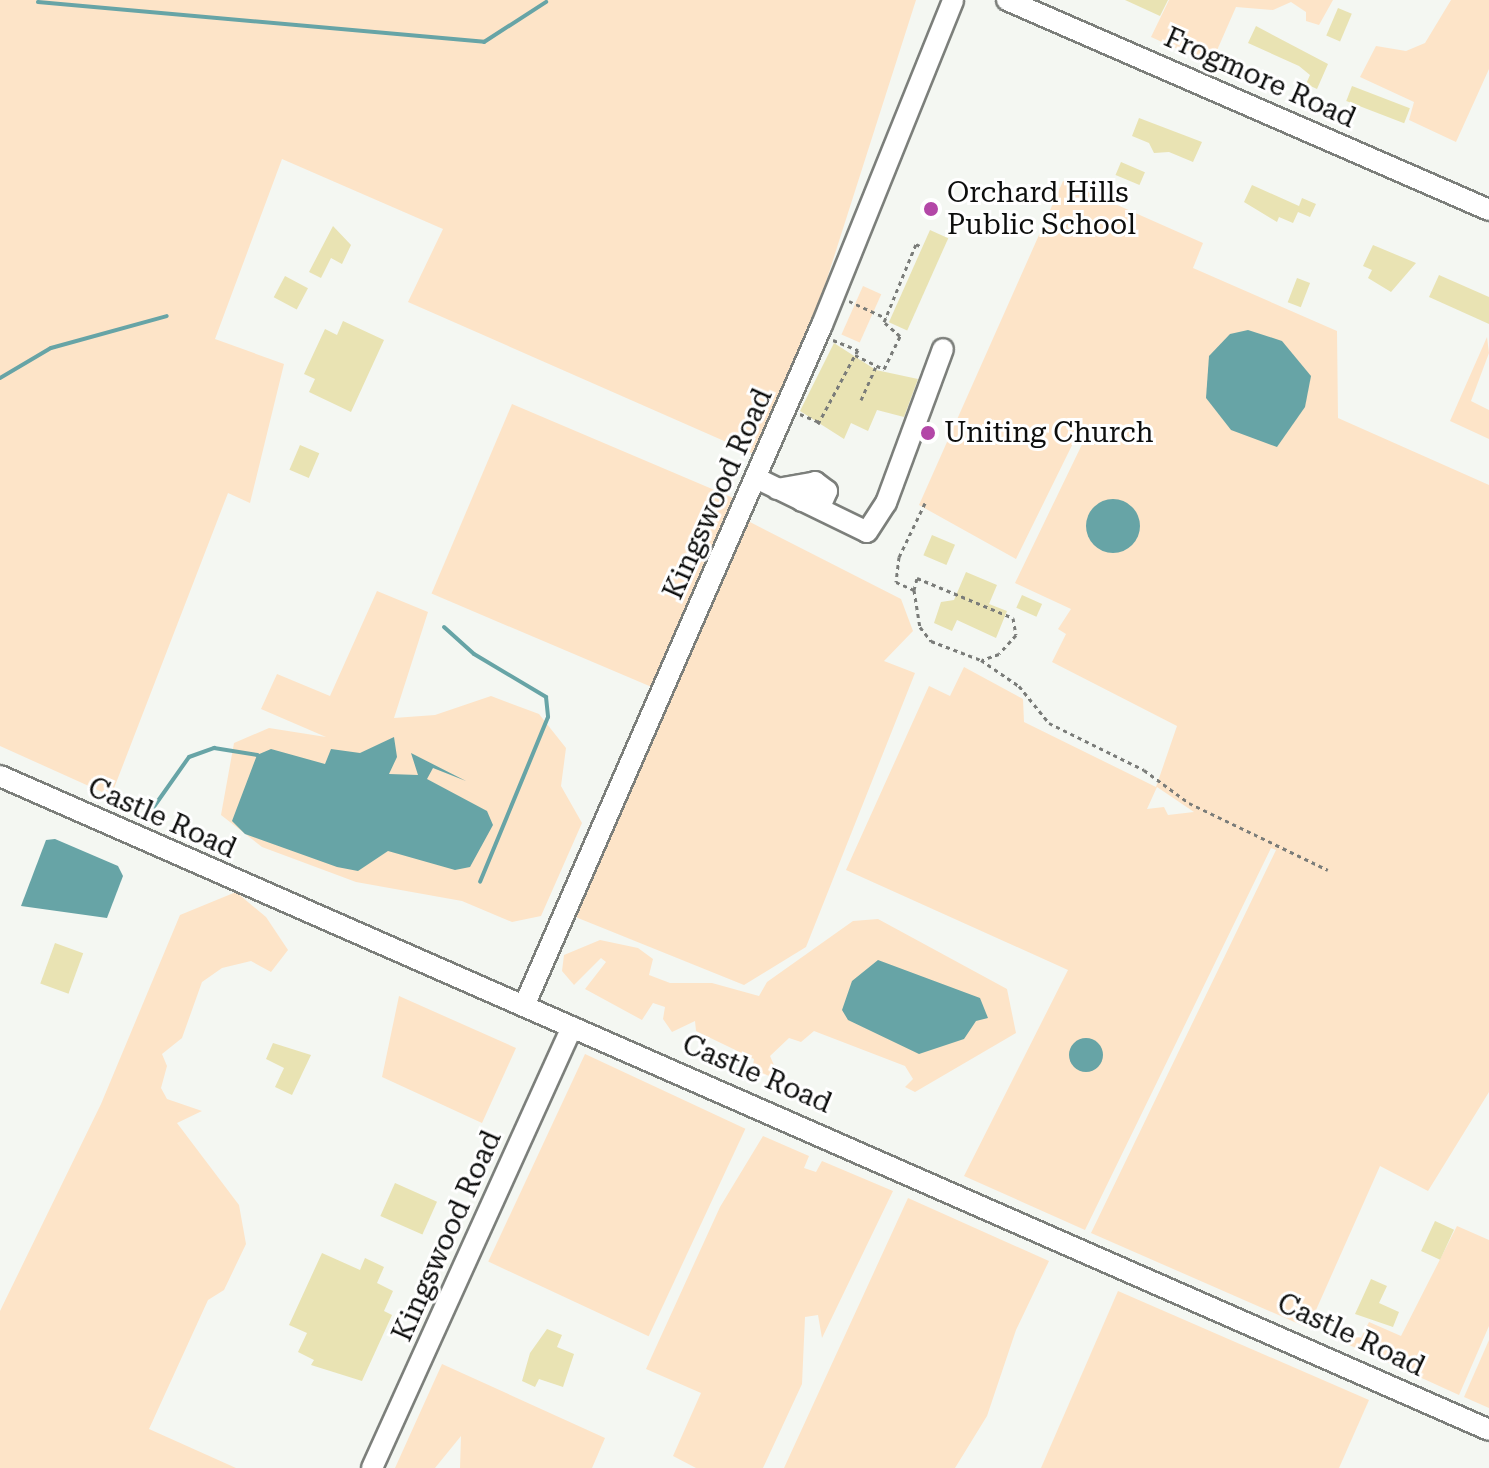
<!DOCTYPE html>
<html>
<head>
<meta charset="utf-8">
<style>
  body { margin:0 }
  #map { position:relative; width:1489px; height:1468px; overflow:hidden; background:#f4f7f2; font-family:"Roboto Serif",serif }
  div>[style] { position:absolute }
  .green>* { inset:0; background:#fde4c8; transform-origin:0 0 }
  .water>* { inset:0; background:#67a4a6 }
  .round { border-radius:50% }
  .stream>* { height:4px; margin:-2px; padding:0 2px; transform-origin:2px; border-radius:2px; background:#67a4a6 }
  .building>* { inset:0; background:#e9e3b3; transform-origin:0 0 }
  .path>* { height:3px; margin-top:-1.5px; transform-origin:0; background:repeating-linear-gradient(90deg,#7a7c79 0 4px,transparent 0 8px) }
  .roads { filter:drop-shadow(2px 0 #7c7f7b) drop-shadow(-2px 0 #7c7f7b) drop-shadow(0 2px #7c7f7b) drop-shadow(0 -2px #7c7f7b) }
  .minor>* { height:20px; margin:-10px; padding:0 10px; transform-origin:10px; border-radius:10px; background:#fff }
  .dots>* { width:22px; height:22px; translate:-50% -50%; box-sizing:border-box; border:4px solid #fff; border-radius:50% }
  span { translate:-50% -50%; white-space:nowrap; text-align:center; line-height:1.15; -webkit-text-stroke:6px #fff; paint-order:stroke }
  .street-label { font-size:28px; color:#0d0e0d }
  .poi-label { font-size:28px; color:#0d0e0d }
  .left { translate:0 -50%; text-align:left }
</style>
</head>
<body>
<div id="map">
  <div class="green">
    <div style="clip-path:polygon(0 0,916px 0,810px 332px,756px 455px,408px 302px,443px 229px,282px 159px,215px 339px,284px 364px,250px 503px,228px 493px,111px 796px,0 746px)"></div>
    <div style="clip-path:polygon(1169px 0,1333px 0,1319px 25px,1306px 21px,1306px 12px,1291px 2px,1273px 10px,1236px 7px,1211px 64px,1151px 37px)"></div>
    <div style="clip-path:polygon(1451px 0,1489px 0,1489px 69px,1456px 142px,1409px 120px,1414px 102px,1360px 77px,1376px 46px,1406px 51px,1425px 43px)"></div>
    <div style="clip-path:polygon(evenodd,1063px 181px,1203px 243px,1193px 268px,1337px 331px,1338px 418px,1489px 485px,1489px 1092px,1428px 1191px,1380px 1166px,1308px 1328px,1091px 1233px,1276px 850px,1271px 848px,1085px 1230px,964px 1176px,1068px 970px,846px 870px,929px 686px,950px 696px,964px 667px,1023px 699px,1024px 722px,1156px 787px,1177px 726px,1052px 662px,1066px 634px,1058px 629px,1071px 609px,1015px 583px,1088px 432px,1081px 427px,1016px 559px,919px 505px,1063px 181px,1157px 787px,1194px 812px,1168px 815px,1164px 807px,1147px 809px,1157px 787px)"></div>
    <div style="left:863px;top:286px;width:20px;height:53px;rotate:24deg"></div>
    <div style="clip-path:polygon(1487px 337px,1489px 353px,1471px 401px,1489px 410px,1489px 439px,1450px 421px)"></div>
    <div style="left:512px;top:404px;width:243px;height:206px;rotate:23deg"></div>
    <div style="clip-path:polygon(748px 521px,901px 599px,913px 631px,884px 661px,915px 673px,806px 947px,744px 985px,573px 916px)"></div>
    <div style="clip-path:polygon(377px 591px,428px 612px,394px 718px,435px 715px,491px 696px,539px 714px,566px 748px,561px 786px,582px 823px,541px 916px,512px 922px,462px 901px,356px 882px,262px 847px,221px 815px,234px 743px,269px 728px,326px 737px,261px 709px,277px 674px,330px 696px)"></div>
    <div style="clip-path:polygon(236px 892px,266px 917px,288px 950px,271px 972px,251px 961px,222px 968px,202px 982px,182px 1038px,162px 1054px,167px 1066px,161px 1088px,167px 1099px,202px 1111px,177px 1123px,239px 1205px,246px 1244px,224px 1290px,208px 1300px,149px 1429px,236px 1468px,0 1468px,0 1311px,101px 1104px,180px 915px)"></div>
    <div style="clip-path:polygon(878px 919px,1007px 989px,1016px 1033px,915px 1092px,905px 1087px,913px 1079px,905px 1066px,814px 1031px,801px 1042px,789px 1038px,770px 1056px,780px 1079px,752px 1071px,754px 1059px,696px 1031px,695px 1021px,672px 1032px,663px 1019px,665px 1007px,653px 1003px,642px 1020px,585px 989px,606px 962px,601px 958px,574px 985px,562px 971px,564px 955px,600px 940px,638px 948px,653px 959px,649px 975px,670px 983px,712px 983px,759px 996px,767px 982px,853px 921px)"></div>
    <div style="clip-path:polygon(399px 996px,516px 1048px,482px 1123px,382px 1077px)"></div>
    <div style="left:585px;top:1054px;width:177px;height:229px;rotate:25deg"></div>
    <div style="clip-path:polygon(763px 1136px,809px 1156px,804px 1168px,816px 1172px,822px 1161px,893px 1191px,822px 1338px,818px 1315px,805px 1317px,802px 1384px,763px 1468px,696px 1468px,673px 1456px,701px 1393px,646px 1369px,720px 1207px)"></div>
    <div style="clip-path:polygon(908px 1198px,1049px 1261px,1016px 1330px,987px 1416px,955px 1468px,784px 1468px)"></div>
    <div style="clip-path:polygon(1457px 1226px,1489px 1240px,1489px 1326px,1459px 1395px,1347px 1344px,1352px 1334px,1361px 1338px,1369px 1322px,1401px 1336px)"></div>
    <div style="clip-path:polygon(1118px 1291px,1369px 1400px,1339px 1468px,1041px 1468px)"></div>
    <div style="clip-path:polygon(1489px 1340px,1489px 1408px,1464px 1397px)"></div>
    <div style="clip-path:polygon(442px 1364px,605px 1438px,592px 1468px,460px 1468px,461px 1436px,435px 1468px,395px 1468px)"></div>
  </div>
  <div class="water">
    <div style="clip-path:polygon(1248px 330px,1282px 341px,1311px 376px,1305px 407px,1277px 447px,1231px 430px,1206px 398px,1209px 356px,1230px 334px)"></div>
    <div class="round" style="left:1086px;top:499px;width:54px;height:54px"></div>
    <div style="clip-path:polygon(394px 737px,397px 757px,389px 774px,418px 775px,411px 753px,466px 781px,433px 768px,427px 779px,487px 811px,493px 825px,470px 867px,455px 870px,388px 851px,358px 871px,337px 867px,245px 834px,232px 821px,257px 755px,271px 749px,325px 764px,331px 749px,360px 753px)"></div>
    <div style="clip-path:polygon(55px 839px,118px 866px,123px 876px,107px 918px,21px 906px,46px 840px)"></div>
    <div style="clip-path:polygon(878px 960px,980px 998px,988px 1018px,976px 1021px,964px 1039px,919px 1054px,848px 1020px,842px 1010px,852px 981px)"></div>
    <div class="round" style="left:1069px;top:1038px;width:34px;height:34px"></div>
  </div>
  <div class="stream">
    <div style="left:38px;top:2px;width:448px;rotate:5.1deg"></div>
    <div style="left:484px;top:42px;width:74px;rotate:-32.8deg"></div>
    <div style="left:0;top:378px;width:59px;rotate:-30.5deg"></div>
    <div style="left:51px;top:348px;width:120px;rotate:-15.4deg"></div>
    <div style="left:444px;top:627px;width:40px;rotate:42deg"></div>
    <div style="left:474px;top:654px;width:84px;rotate:30.8deg"></div>
    <div style="left:546px;top:697px;width:20px;rotate:84deg"></div>
    <div style="left:548px;top:717px;width:178px;rotate:112.4deg"></div>
    <div style="left:153px;top:808px;width:62px;rotate:-54.8deg"></div>
    <div style="left:189px;top:757px;width:27px;rotate:-20deg"></div>
    <div style="left:214px;top:748px;width:44px;rotate:9.2deg"></div>
  </div>
  <div class="building">
    <div style="clip-path:polygon(1125px 0,1168px 0,1160px 16px)"></div>
    <div style="left:1338px;top:8px;width:15px;height:30px;rotate:23deg"></div>
    <div style="clip-path:polygon(1256px 26px,1328px 64px,1317px 89px,1306px 84px,1310px 75px,1299px 66px,1248px 43px)"></div>
    <div style="left:1352px;top:86px;width:62px;height:16px;rotate:21deg"></div>
    <div style="clip-path:polygon(1139px 118px,1202px 142px,1193px 162px,1169px 152px,1154px 153px,1149px 143px,1132px 136px)"></div>
    <div style="left:1121px;top:162px;width:26px;height:14px;rotate:23deg"></div>
    <div style="clip-path:polygon(1252px 185px,1299px 206px,1302px 198px,1316px 204px,1310px 217px,1298px 212px,1293px 223px,1279px 217px,1277px 222px,1244px 202px)"></div>
    <div style="clip-path:polygon(333px 226px,351px 245px,342px 264px,331px 258px,321px 278px,309px 272px)"></div>
    <div style="left:930px;top:230px;width:20px;height:101px;rotate:24deg"></div>
    <div style="clip-path:polygon(1373px 245px,1416px 263px,1391px 292px,1368px 278px,1372px 270px,1363px 266px)"></div>
    <div style="clip-path:polygon(1439px 275px,1489px 297px,1489px 324px,1429px 297px)"></div>
    <div style="left:285px;top:276px;width:26px;height:24px;rotate:28deg"></div>
    <div style="left:1297px;top:278px;width:14px;height:26px;rotate:21deg"></div>
    <div style="clip-path:polygon(343px 321px,384px 340px,351px 412px,309px 392px,315px 379px,304px 374px,325px 329px,337px 335px)"></div>
    <div style="clip-path:polygon(834px 343px,876px 370px,918px 379px,904px 417px,877px 410px,868px 431px,851px 423px,844px 439px,800px 411px)"></div>
    <div style="left:300px;top:445px;width:21px;height:27px;rotate:23deg"></div>
    <div style="left:932px;top:535px;width:25px;height:22px;rotate:23deg"></div>
    <div style="clip-path:polygon(966px 572px,997px 585px,989px 604px,1007px 611px,996px 638px,957px 620px,952px 631px,934px 623px,941px 602px,954px 600px)"></div>
    <div style="left:1022px;top:595px;width:22px;height:14px;rotate:24deg"></div>
    <div style="left:55px;top:943px;width:30px;height:43px;rotate:20deg"></div>
    <div style="clip-path:polygon(273px 1043px,311px 1055px,292px 1095px,275px 1087px,284px 1068px,266px 1059px)"></div>
    <div style="left:395px;top:1183px;width:46px;height:36px;rotate:24deg"></div>
    <div style="left:1435px;top:1221px;width:21px;height:33px;rotate:25deg"></div>
    <div style="clip-path:polygon(322px 1253px,360px 1270px,365px 1258px,384px 1267px,377px 1283px,393px 1291px,384px 1311px,392px 1315px,362px 1381px,311px 1365px,314px 1360px,298px 1352px,307px 1333px,289px 1325px)"></div>
    <div style="clip-path:polygon(1371px 1279px,1387px 1286px,1379px 1303px,1399px 1312px,1393px 1327px,1355px 1314px)"></div>
    <div style="clip-path:polygon(547px 1329px,562px 1335px,557px 1347px,574px 1354px,563px 1387px,539px 1379px,535px 1387px,522px 1381px,530px 1353px)"></div>
  </div>
  <div class="path">
    <div style="left:849px;top:301px;width:41px;rotate:24.7deg"></div>
    <div style="left:833px;top:340px;width:27px;rotate:22deg"></div>
    <div style="left:858px;top:350px;width:6px;rotate:121deg"></div>
    <div style="left:861px;top:400px;width:36px;rotate:-66deg"></div>
    <div style="left:800px;top:414px;width:21px;rotate:23deg"></div>
    <div style="left:818px;top:424px;width:78px;rotate:-61.8deg"></div>
    <div style="left:855px;top:355px;width:32px;rotate:26deg"></div>
    <div style="left:884px;top:369px;width:37px;rotate:-64deg"></div>
    <div style="left:900px;top:336px;width:21px;rotate:-139deg"></div>
    <div style="left:884px;top:322px;width:84px;rotate:-67.7deg"></div>
    <div style="left:916px;top:244px;width:7px;rotate:27deg"></div>
    <div style="left:925px;top:503px;width:60px;rotate:115.7deg"></div>
    <div style="left:899px;top:557px;width:25px;rotate:97deg"></div>
    <div style="left:896px;top:582px;width:20px;rotate:24deg"></div>
    <div style="left:914px;top:590px;width:37px;rotate:81deg"></div>
    <div style="left:920px;top:627px;width:18px;rotate:52deg"></div>
    <div style="left:931px;top:641px;width:53px;rotate:20.8deg"></div>
    <div style="left:981px;top:660px;width:46px;rotate:34.4deg"></div>
    <div style="left:1019px;top:686px;width:48px;rotate:51deg"></div>
    <div style="left:1049px;top:723px;width:106px;rotate:26.3deg"></div>
    <div style="left:1144px;top:770px;width:56px;rotate:36.3deg"></div>
    <div style="left:1189px;top:803px;width:154px;rotate:25.7deg"></div>
    <div style="left:914px;top:590px;width:12px;rotate:-76deg"></div>
    <div style="left:917px;top:578px;width:104px;rotate:22.6deg"></div>
    <div style="left:1013px;top:618px;width:17px;rotate:80deg"></div>
    <div style="left:1016px;top:635px;width:25px;rotate:132deg"></div>
    <div style="left:999px;top:654px;width:18px;rotate:161deg"></div>
  </div>
  <div class="roads">
    <div class="minor">
      <div style="left:1007px;top:0;width:526px;rotate:23.54deg"></div>
      <div style="left:756px;top:478px;width:123px;rotate:25.9deg"></div>
      <div style="left:867px;top:532px;width:35px;rotate:-57deg"></div>
      <div style="left:886px;top:503px;width:164px;rotate:-69.7deg"></div>
      <div style="left:777px;top:489px;width:39px;rotate:-10deg"></div>
      <div style="left:815px;top:482px;width:15px;rotate:37deg"></div>
      <div style="left:827px;top:491px;width:12px;rotate:114deg"></div>
      <div style="left:822px;top:502px;width:20px;rotate:-177deg"></div>
      <div style="left:0;top:776px;width:1626px;rotate:23.71deg"></div>
      <div style="left:524px;top:1006px;width:743px;rotate:-66.37deg"></div>
      <div style="left:822px;top:325px;width:350px;rotate:-68deg"></div>
      <div style="left:372px;top:1468px;width:484px;rotate:-65.6deg"></div>
    </div>
  </div>
  <div class="dots">
    <div style="left:931px;top:209px;background:#b347a7"></div>
    <div style="left:928px;top:433px;background:#b347a7"></div>
  </div>
  <div class="street-label">
    <span style="left:1260px;top:78px;rotate:24deg">Frogmore Road</span>
    <span style="left:718px;top:494px;rotate:-66deg">Kingswood Road</span>
    <span style="left:162px;top:818px;rotate:24deg">Castle Road</span>
    <span style="left:757px;top:1074px;rotate:23deg">Castle Road</span>
    <span style="left:447px;top:1236px;rotate:-66deg">Kingswood Road</span>
    <span style="left:1351px;top:1335px;rotate:25deg">Castle Road</span>
  </div>
  <div class="poi-label">
    <span class="left" style="left:947px;top:209px">Orchard Hills<br>Public School</span>
    <span class="left" style="left:944px;top:433px">Uniting Church</span>
  </div>
</div>
</body>
</html>
